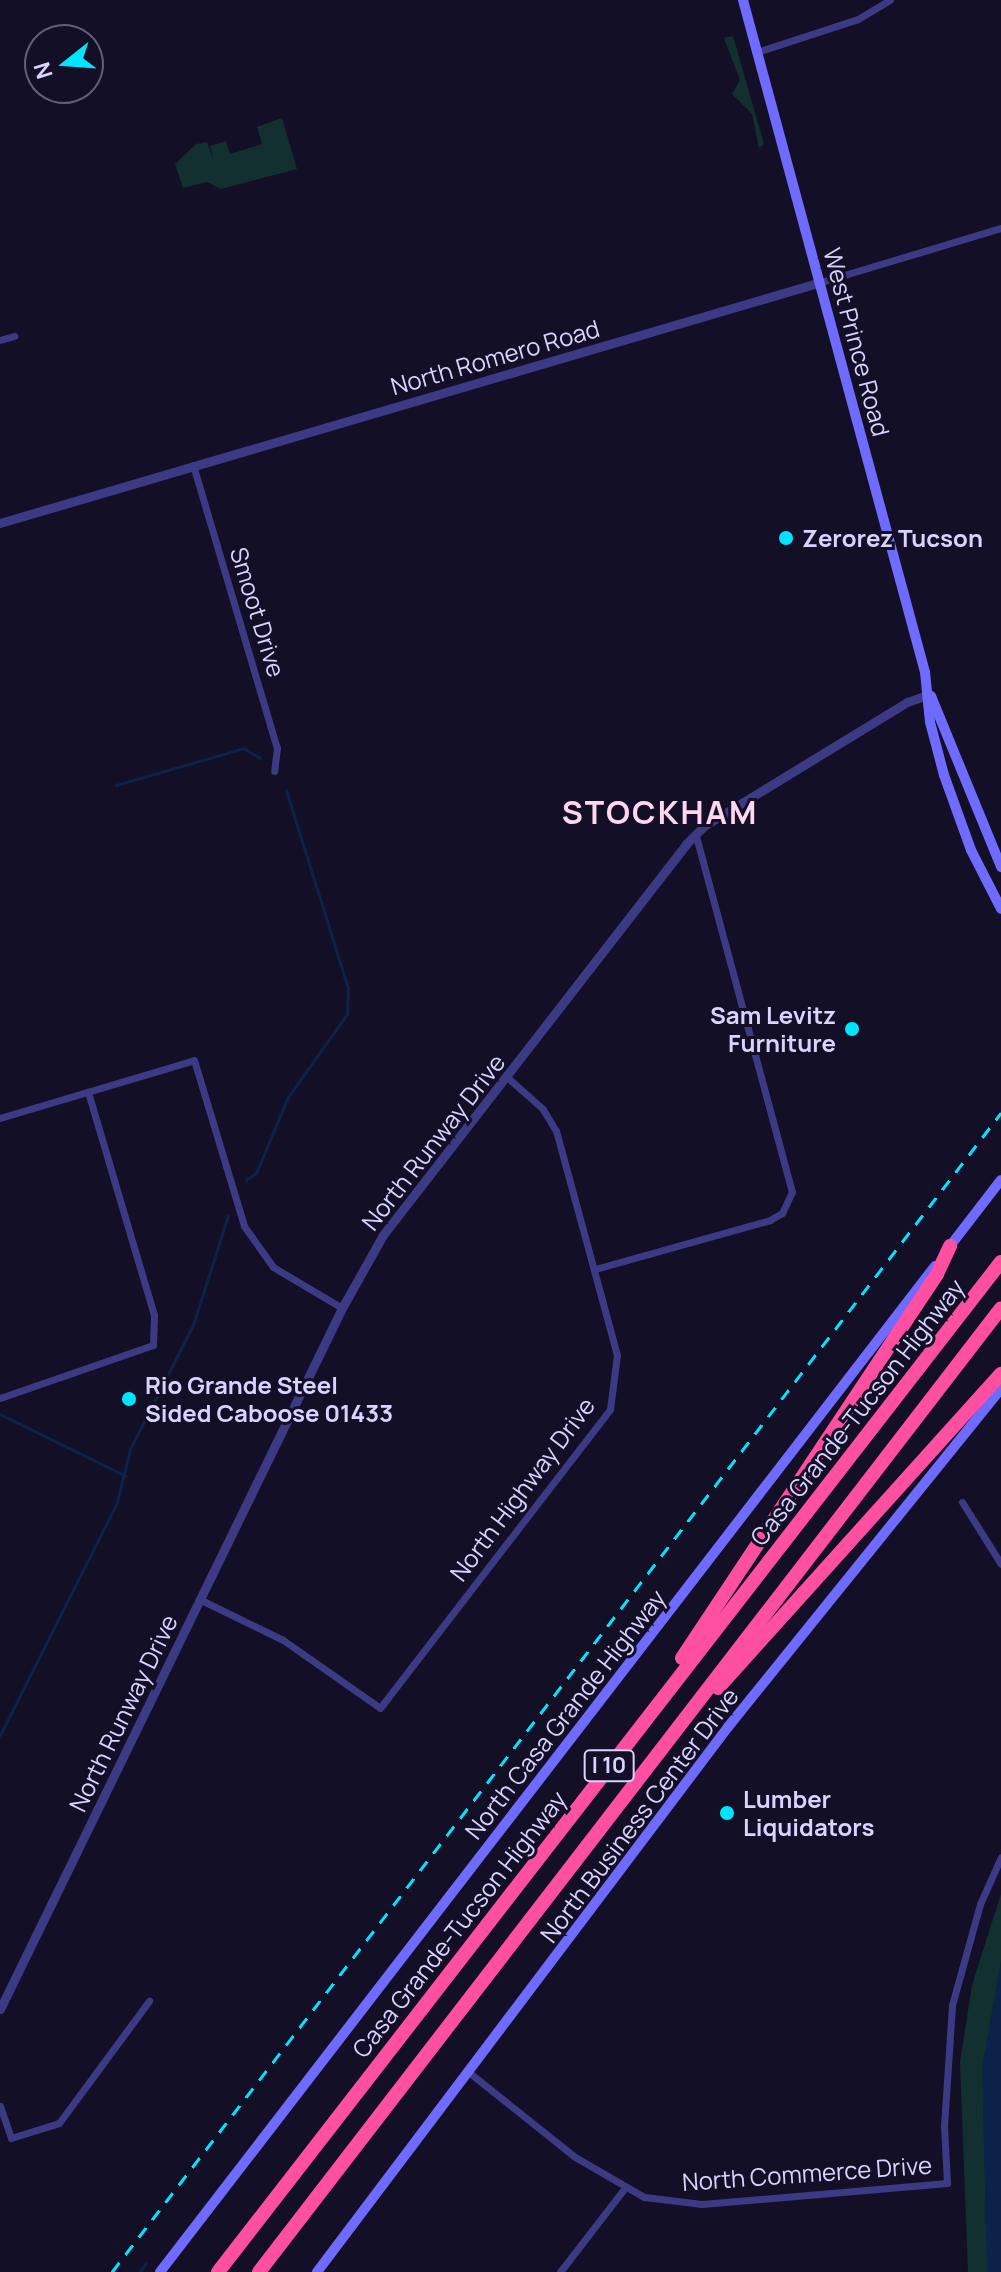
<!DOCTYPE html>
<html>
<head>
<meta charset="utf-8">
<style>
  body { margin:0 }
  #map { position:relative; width:1001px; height:2272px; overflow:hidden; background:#130f26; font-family:Manrope,sans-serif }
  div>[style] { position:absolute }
  .green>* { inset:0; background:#12302f }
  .water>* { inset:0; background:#0c2248 }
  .stream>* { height:3px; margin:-1.5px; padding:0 1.5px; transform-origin:1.5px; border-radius:1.5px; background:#0c2248 }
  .minor>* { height:7px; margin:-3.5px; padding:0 3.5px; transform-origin:3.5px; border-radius:3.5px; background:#3d3a85 }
  .tertiary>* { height:9px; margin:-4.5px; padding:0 4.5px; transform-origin:4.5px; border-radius:4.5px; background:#3d3a85 }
  .secondary>* { height:10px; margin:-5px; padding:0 5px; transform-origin:5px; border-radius:5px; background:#6f6bff }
  .motorway>* { height:14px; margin:-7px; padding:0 7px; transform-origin:7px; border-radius:7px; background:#ff4fa3 }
  .rail>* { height:3px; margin-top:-1.5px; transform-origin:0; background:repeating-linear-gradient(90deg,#00e5ff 0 12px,transparent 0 22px) }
  .dots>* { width:22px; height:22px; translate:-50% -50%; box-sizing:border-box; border:4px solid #130f26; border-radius:50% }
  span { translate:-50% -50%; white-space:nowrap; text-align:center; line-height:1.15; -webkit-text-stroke:6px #130f26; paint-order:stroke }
  .shield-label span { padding:2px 6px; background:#130f26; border:2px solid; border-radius:6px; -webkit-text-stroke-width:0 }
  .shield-label { font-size:22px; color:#d9d4ff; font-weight:700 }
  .street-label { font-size:24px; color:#d9d4ff }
  .poi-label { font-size:24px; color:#d9d4ff; font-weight:700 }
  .left { translate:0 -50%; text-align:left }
  .right { translate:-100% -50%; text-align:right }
  .district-label { font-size:32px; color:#ffd6f0; font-weight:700; letter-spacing:2px }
  .north { position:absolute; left:24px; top:24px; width:80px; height:80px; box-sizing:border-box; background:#130f26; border:2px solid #625e7d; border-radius:50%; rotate:253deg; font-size:22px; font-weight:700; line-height:32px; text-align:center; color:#d9d4ff }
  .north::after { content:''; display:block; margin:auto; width:28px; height:36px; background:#00e5ff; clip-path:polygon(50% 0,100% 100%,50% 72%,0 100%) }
</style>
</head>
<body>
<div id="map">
  <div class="green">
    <div style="clip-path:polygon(733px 36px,764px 144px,759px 148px,752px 114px,732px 94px,740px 80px,724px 38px)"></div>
    <div style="clip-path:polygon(282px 118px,297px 169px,221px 189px,207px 182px,183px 188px,175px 164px,196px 144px,207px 142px,213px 159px,210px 146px,226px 141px,230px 154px,262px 144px,257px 127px)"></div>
    <div style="clip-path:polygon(1001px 1894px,1001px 2272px,968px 2272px,960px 2062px,972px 1985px)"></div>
  </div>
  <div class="water">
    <div style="clip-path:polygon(1001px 1960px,1001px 2272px,987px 2272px,982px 2068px)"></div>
  </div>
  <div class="stream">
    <div style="left:116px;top:785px;width:133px;rotate:-16.1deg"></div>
    <div style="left:244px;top:748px;width:19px;rotate:32deg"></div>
    <div style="left:246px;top:1180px;width:12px;rotate:-35deg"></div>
    <div style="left:256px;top:1173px;width:82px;rotate:-67.2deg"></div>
    <div style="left:288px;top:1097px;width:102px;rotate:-54.6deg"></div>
    <div style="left:347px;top:1014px;width:26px;rotate:-88deg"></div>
    <div style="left:348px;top:988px;width:207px;rotate:-107.4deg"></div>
    <div style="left:0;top:1414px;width:140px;rotate:26.2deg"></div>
    <div style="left:0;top:1735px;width:261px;rotate:-63.3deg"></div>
    <div style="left:117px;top:1502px;width:55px;rotate:-76.2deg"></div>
    <div style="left:130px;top:1449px;width:139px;rotate:-63.1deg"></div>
    <div style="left:193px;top:1325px;width:115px;rotate:-72.3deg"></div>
    <div style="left:139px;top:2272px;width:11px;rotate:-52deg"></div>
  </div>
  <div class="minor">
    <div style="left:757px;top:52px;width:106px;rotate:-18.1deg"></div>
    <div style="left:858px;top:19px;width:37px;rotate:-31deg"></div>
    <div style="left:821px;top:282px;width:188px;rotate:-16.7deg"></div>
    <div style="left:0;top:340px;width:15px;rotate:-16deg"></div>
    <div style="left:193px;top:465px;width:295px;rotate:73.5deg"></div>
    <div style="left:277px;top:748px;width:23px;rotate:97deg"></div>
    <div style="left:0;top:1118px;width:202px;rotate:-16.6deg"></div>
    <div style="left:194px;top:1060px;width:173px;rotate:73.2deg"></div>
    <div style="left:244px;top:1226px;width:50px;rotate:54.7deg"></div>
    <div style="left:273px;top:1267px;width:80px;rotate:30.7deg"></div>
    <div style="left:595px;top:1269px;width:182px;rotate:-15.6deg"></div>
    <div style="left:770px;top:1220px;width:14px;rotate:-30deg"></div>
    <div style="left:782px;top:1213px;width:23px;rotate:-65deg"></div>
    <div style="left:792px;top:1192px;width:370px;rotate:-105.1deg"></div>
    <div style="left:0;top:1398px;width:162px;rotate:-19.1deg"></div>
    <div style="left:153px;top:1345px;width:30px;rotate:-88deg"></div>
    <div style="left:154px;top:1315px;width:233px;rotate:-106.5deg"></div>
    <div style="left:962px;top:1502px;width:73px;rotate:57.8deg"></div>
    <div style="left:199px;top:1599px;width:93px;rotate:26deg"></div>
    <div style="left:283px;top:1640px;width:118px;rotate:35deg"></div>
    <div style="left:380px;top:1708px;width:377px;rotate:-52.4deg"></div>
    <div style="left:610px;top:1409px;width:54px;rotate:-82.6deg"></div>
    <div style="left:617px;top:1355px;width:232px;rotate:-105.2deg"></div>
    <div style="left:556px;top:1131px;width:26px;rotate:-121deg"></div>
    <div style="left:543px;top:1109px;width:47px;rotate:-138.5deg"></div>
    <div style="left:471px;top:2074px;width:133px;rotate:38.6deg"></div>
    <div style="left:575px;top:2157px;width:80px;rotate:30.1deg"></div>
    <div style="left:644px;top:2197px;width:58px;rotate:6.9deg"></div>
    <div style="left:702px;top:2204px;width:246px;rotate:-4.9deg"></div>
    <div style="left:947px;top:2183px;width:57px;rotate:-93deg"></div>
    <div style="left:944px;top:2126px;width:121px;rotate:-86.2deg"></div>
    <div style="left:952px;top:2005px;width:105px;rotate:-74.5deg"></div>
    <div style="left:980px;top:1904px;width:51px;rotate:-65.9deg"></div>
    <div style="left:0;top:2106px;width:34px;rotate:71deg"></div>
    <div style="left:11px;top:2138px;width:50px;rotate:-17.4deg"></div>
    <div style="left:59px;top:2123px;width:152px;rotate:-53.6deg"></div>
    <div style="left:560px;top:2272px;width:105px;rotate:-52.4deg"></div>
  </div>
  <div class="tertiary">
    <div style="left:0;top:523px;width:856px;rotate:-16.36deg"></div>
    <div style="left:0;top:2009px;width:780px;rotate:-63.99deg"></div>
    <div style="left:342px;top:1308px;width:84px;rotate:-60.7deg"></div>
    <div style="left:383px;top:1235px;width:495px;rotate:-52.2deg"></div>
    <div style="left:686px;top:844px;width:25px;rotate:-45deg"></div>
    <div style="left:704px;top:826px;width:238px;rotate:-31.4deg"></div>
    <div style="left:907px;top:702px;width:24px;rotate:-19deg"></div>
  </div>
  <div class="secondary">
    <div style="left:743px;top:0;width:696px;rotate:74.85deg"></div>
    <div style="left:925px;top:672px;width:50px;rotate:84.3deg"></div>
    <div style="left:930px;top:722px;width:55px;rotate:75.2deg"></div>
    <div style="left:944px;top:775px;width:80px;rotate:70.2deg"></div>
    <div style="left:971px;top:850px;width:66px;rotate:63deg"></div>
    <div style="left:931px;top:696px;width:185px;rotate:67.7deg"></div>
    <div style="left:947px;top:1250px;width:88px;rotate:-52.4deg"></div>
    <div style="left:160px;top:2272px;width:1270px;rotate:-52.39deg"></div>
    <div style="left:317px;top:2272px;width:683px;rotate:-52.98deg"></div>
    <div style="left:728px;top:1727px;width:434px;rotate:-51.1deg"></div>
  </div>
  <div class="motorway">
    <div style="left:682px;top:1658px;width:461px;rotate:-56.4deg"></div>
    <div style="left:937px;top:1274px;width:31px;rotate:-65deg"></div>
    <div style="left:718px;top:1688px;width:423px;rotate:-48deg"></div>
    <div style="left:218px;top:2272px;width:1278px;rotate:-52.22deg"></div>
    <div style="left:259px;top:2272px;width:1216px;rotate:-52.41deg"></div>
  </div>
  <div class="rail">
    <div style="left:126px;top:1405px;width:13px;rotate:-63deg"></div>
    <div style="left:112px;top:2272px;width:1461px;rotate:-52.51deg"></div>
  </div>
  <div class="dots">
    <div style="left:786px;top:538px;background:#00e5ff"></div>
    <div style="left:852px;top:1029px;background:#00e5ff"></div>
    <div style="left:129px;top:1399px;background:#00e5ff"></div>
    <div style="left:727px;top:1813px;background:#00e5ff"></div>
  </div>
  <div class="shield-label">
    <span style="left:609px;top:1766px">I 10</span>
  </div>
  <div class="street-label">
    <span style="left:857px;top:342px;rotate:75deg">West Prince Road</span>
    <span style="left:495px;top:357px;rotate:-16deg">North Romero Road</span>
    <span style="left:258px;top:612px;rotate:73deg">Smoot Drive</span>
    <span style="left:433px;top:1142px;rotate:-52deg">North Runway Drive</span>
    <span style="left:857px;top:1412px;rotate:-52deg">Casa Grande-Tucson Highway</span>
    <span style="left:522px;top:1489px;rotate:-53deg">North Highway Drive</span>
    <span style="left:123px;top:1713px;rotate:-64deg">North Runway Drive</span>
    <span style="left:565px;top:1714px;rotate:-52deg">North Casa Grande Highway</span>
    <span style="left:639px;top:1815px;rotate:-53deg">North Business Center Drive</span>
    <span style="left:459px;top:1924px;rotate:-52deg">Casa Grande-Tucson Highway</span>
    <span style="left:807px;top:2173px;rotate:-4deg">North Commerce Drive</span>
  </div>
  <div class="poi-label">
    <span class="left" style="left:802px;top:538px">Zerorez Tucson</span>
    <span class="right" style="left:836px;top:1029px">Sam Levitz<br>Furniture</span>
    <span class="left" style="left:145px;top:1399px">Rio Grande Steel<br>Sided Caboose 01433</span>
    <span class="left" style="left:743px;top:1813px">Lumber<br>Liquidators</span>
  </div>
  <div class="district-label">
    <span style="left:660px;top:812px">STOCKHAM</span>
  </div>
  <div class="north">N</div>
</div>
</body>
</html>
